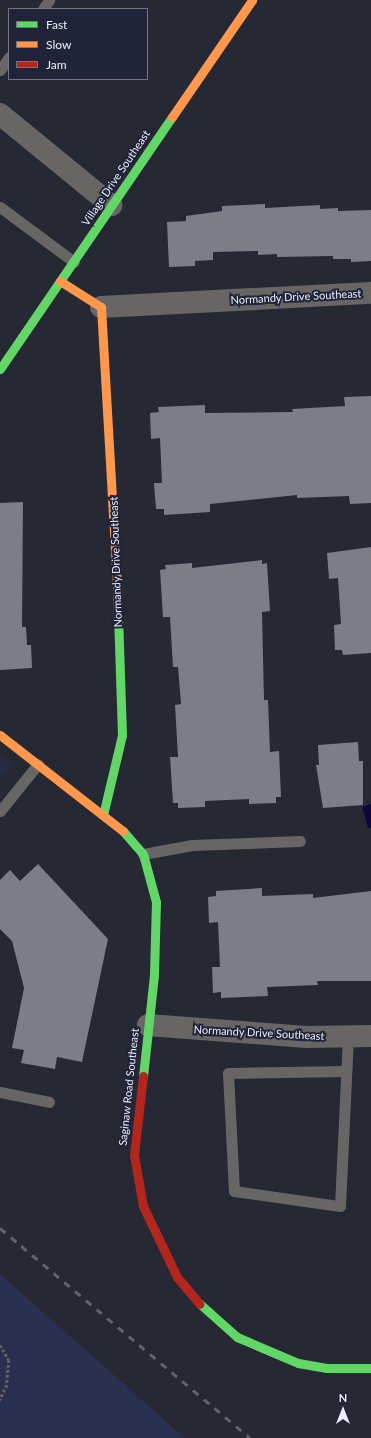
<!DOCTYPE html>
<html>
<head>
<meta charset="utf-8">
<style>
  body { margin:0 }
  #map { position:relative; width:371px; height:1438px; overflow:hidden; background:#262833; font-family:Lato,sans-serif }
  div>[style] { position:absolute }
  .built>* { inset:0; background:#272b43 }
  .green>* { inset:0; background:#2b2f50 }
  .water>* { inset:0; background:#0e073a }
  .building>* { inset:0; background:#7b7d87 }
  .path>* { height:2.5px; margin-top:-1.25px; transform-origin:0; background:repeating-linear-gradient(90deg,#626265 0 3px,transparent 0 5px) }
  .lane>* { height:11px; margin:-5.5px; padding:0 5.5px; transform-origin:5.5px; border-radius:5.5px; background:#676664 }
  .street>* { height:22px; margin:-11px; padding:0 11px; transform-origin:11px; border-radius:11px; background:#676664 }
  .fast>* { height:9px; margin:-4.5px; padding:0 4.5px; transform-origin:4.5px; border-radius:4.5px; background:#63d668 }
  .slow>* { height:9px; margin:-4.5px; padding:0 4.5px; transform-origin:4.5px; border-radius:4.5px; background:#ff974d }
  .jam>* { height:9px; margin:-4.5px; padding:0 4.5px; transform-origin:4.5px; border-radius:4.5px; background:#b3261e }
  .rail>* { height:3px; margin-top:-1.5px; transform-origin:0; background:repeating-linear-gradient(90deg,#626368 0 7px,transparent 0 14px) }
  span { translate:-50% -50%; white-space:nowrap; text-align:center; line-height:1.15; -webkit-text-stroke:4px #212438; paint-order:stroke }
  .street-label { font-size:11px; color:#eaedfb }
  .legend { position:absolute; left:8px; top:8px; width:140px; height:72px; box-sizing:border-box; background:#212438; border:1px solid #717486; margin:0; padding:5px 7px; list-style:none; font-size:12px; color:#eaedfb }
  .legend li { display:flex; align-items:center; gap:8px; height:20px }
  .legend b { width:20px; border:1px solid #717486 }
  .north { position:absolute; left:323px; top:1390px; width:40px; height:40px; -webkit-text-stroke:3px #212438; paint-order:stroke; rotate:0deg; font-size:11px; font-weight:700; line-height:16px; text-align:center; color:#eaedfb }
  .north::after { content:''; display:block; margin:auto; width:14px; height:18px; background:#eaedfb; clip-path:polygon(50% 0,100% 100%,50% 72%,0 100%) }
</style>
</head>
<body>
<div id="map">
  <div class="built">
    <div style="clip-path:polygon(0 755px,12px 765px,0 778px)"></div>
  </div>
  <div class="green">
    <div style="clip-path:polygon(0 1274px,185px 1438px,0 1438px)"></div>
  </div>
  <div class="water">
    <div style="clip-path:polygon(371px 804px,371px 828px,368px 828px,362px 807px)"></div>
  </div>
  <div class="building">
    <div style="clip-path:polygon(265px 204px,265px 208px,320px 205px,320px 209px,338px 208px,338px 211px,371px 210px,371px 261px,351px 262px,351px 259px,333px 259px,333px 256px,277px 257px,277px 254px,258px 255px,258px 251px,213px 252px,213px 260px,195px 261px,195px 266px,169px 267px,167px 222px,186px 221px,186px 216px,222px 211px,222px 206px)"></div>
    <div style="clip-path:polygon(371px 396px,371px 503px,350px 504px,349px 496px,297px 498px,297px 495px,210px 504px,210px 512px,164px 515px,164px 509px,156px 509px,154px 483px,162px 483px,160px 438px,151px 439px,150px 413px,159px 412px,158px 407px,205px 405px,205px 413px,293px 412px,292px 409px,345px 406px,344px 397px)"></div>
    <div style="clip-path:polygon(23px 502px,22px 627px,26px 627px,27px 645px,31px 645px,32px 668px,0 670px,0 503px)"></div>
    <div style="clip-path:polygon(371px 547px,371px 653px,343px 655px,342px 650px,335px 650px,334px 625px,341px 624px,338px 578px,329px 579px,327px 553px)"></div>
    <div style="clip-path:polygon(262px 560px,262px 564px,267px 563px,270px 611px,262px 612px,264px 700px,268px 700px,270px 752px,279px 751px,281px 797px,276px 797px,276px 803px,249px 804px,249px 799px,205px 801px,205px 807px,178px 808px,178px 803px,173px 803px,170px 757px,178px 757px,175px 705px,181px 704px,178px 667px,173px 667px,170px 617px,163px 617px,160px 570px,166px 569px,165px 565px,192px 563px,192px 568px)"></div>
    <div style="clip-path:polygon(358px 742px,359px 761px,363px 761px,363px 805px,323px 808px,316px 765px,319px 765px,318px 745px)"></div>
    <div style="clip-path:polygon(38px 864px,108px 939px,82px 1062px,57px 1057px,55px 1069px,21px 1063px,24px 1050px,12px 1048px,24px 988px,12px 941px,0 929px,0 880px,10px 870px,20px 881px)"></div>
    <div style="clip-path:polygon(262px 888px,262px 896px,313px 894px,313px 898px,371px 891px,371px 981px,317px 981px,318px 985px,267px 987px,268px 996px,221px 998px,221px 992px,213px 993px,212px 967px,220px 967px,218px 922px,209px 923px,208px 897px,216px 896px,216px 891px)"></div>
  </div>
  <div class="path">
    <div style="left:0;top:1345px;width:17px;rotate:59deg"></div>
    <div style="left:9px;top:1360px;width:25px;rotate:95deg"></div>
    <div style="left:7px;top:1385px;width:17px;rotate:115deg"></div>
  </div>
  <div class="lane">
    <div style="left:43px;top:9px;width:11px;rotate:-56deg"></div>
    <div style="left:0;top:70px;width:16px;rotate:-55deg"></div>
    <div style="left:0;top:207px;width:92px;rotate:36.6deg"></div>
    <div style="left:0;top:811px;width:60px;rotate:-51deg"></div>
    <div style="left:143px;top:854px;width:50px;rotate:-10.4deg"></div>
    <div style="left:192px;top:845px;width:108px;rotate:-2.1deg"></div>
    <div style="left:346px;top:1071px;width:118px;rotate:179deg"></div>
    <div style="left:228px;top:1073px;width:118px;rotate:87.1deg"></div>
    <div style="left:234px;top:1191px;width:107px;rotate:8.1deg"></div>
    <div style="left:340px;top:1206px;width:170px;rotate:-87.3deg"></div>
    <div style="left:0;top:1092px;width:50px;rotate:11.5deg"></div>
  </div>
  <div class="street">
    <div style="left:0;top:114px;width:144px;rotate:39.3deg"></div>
    <div style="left:101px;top:307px;width:270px;rotate:-3deg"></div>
    <div style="left:148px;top:1025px;width:159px;rotate:4.3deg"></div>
    <div style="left:307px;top:1037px;width:64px;rotate:-0.9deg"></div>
  </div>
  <div class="fast">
    <div style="left:0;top:369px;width:305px;rotate:-55.7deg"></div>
    <div style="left:103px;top:815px;width:82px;rotate:-76.6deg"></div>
    <div style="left:122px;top:735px;width:148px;rotate:-91.9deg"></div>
    <div style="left:123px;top:831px;width:30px;rotate:49deg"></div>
    <div style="left:143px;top:854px;width:50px;rotate:74.8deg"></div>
    <div style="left:156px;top:902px;width:73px;rotate:91.6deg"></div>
    <div style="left:154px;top:975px;width:102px;rotate:96.2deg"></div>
    <div style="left:200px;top:1304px;width:50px;rotate:41.7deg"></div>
    <div style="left:237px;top:1337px;width:66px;rotate:23.1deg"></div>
    <div style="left:298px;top:1363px;width:29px;rotate:10deg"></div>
    <div style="left:327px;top:1368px;width:44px"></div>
  </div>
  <div class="slow">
    <div style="left:172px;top:117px;width:142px;rotate:-55.6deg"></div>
    <div style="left:60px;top:281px;width:49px;rotate:32.4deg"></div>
    <div style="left:101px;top:307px;width:280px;rotate:86.7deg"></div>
    <div style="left:0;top:735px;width:156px;rotate:38deg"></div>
  </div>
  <div class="jam">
    <div style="left:143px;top:1076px;width:80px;rotate:96.5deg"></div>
    <div style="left:134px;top:1155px;width:52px;rotate:80deg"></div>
    <div style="left:143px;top:1206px;width:79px;rotate:64.4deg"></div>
    <div style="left:177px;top:1277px;width:35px;rotate:50deg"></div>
  </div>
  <div class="rail">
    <div style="left:0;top:1228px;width:326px;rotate:40deg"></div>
  </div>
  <div class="street-label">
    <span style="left:116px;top:178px;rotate:-56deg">Village Drive Southeast</span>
    <span style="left:296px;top:297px;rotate:-3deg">Normandy Drive Southeast</span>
    <span style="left:116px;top:562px;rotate:-92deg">Normandy Drive Southeast</span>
    <span style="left:259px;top:1033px;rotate:3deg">Normandy Drive Southeast</span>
    <span style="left:129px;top:1087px;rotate:-84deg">Saginaw Road Southeast</span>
  </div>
  <ul class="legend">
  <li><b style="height:5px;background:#63d668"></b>Fast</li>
  <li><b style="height:5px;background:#ff974d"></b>Slow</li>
  <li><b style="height:5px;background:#b3261e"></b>Jam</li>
  </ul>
  <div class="north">N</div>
</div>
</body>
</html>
